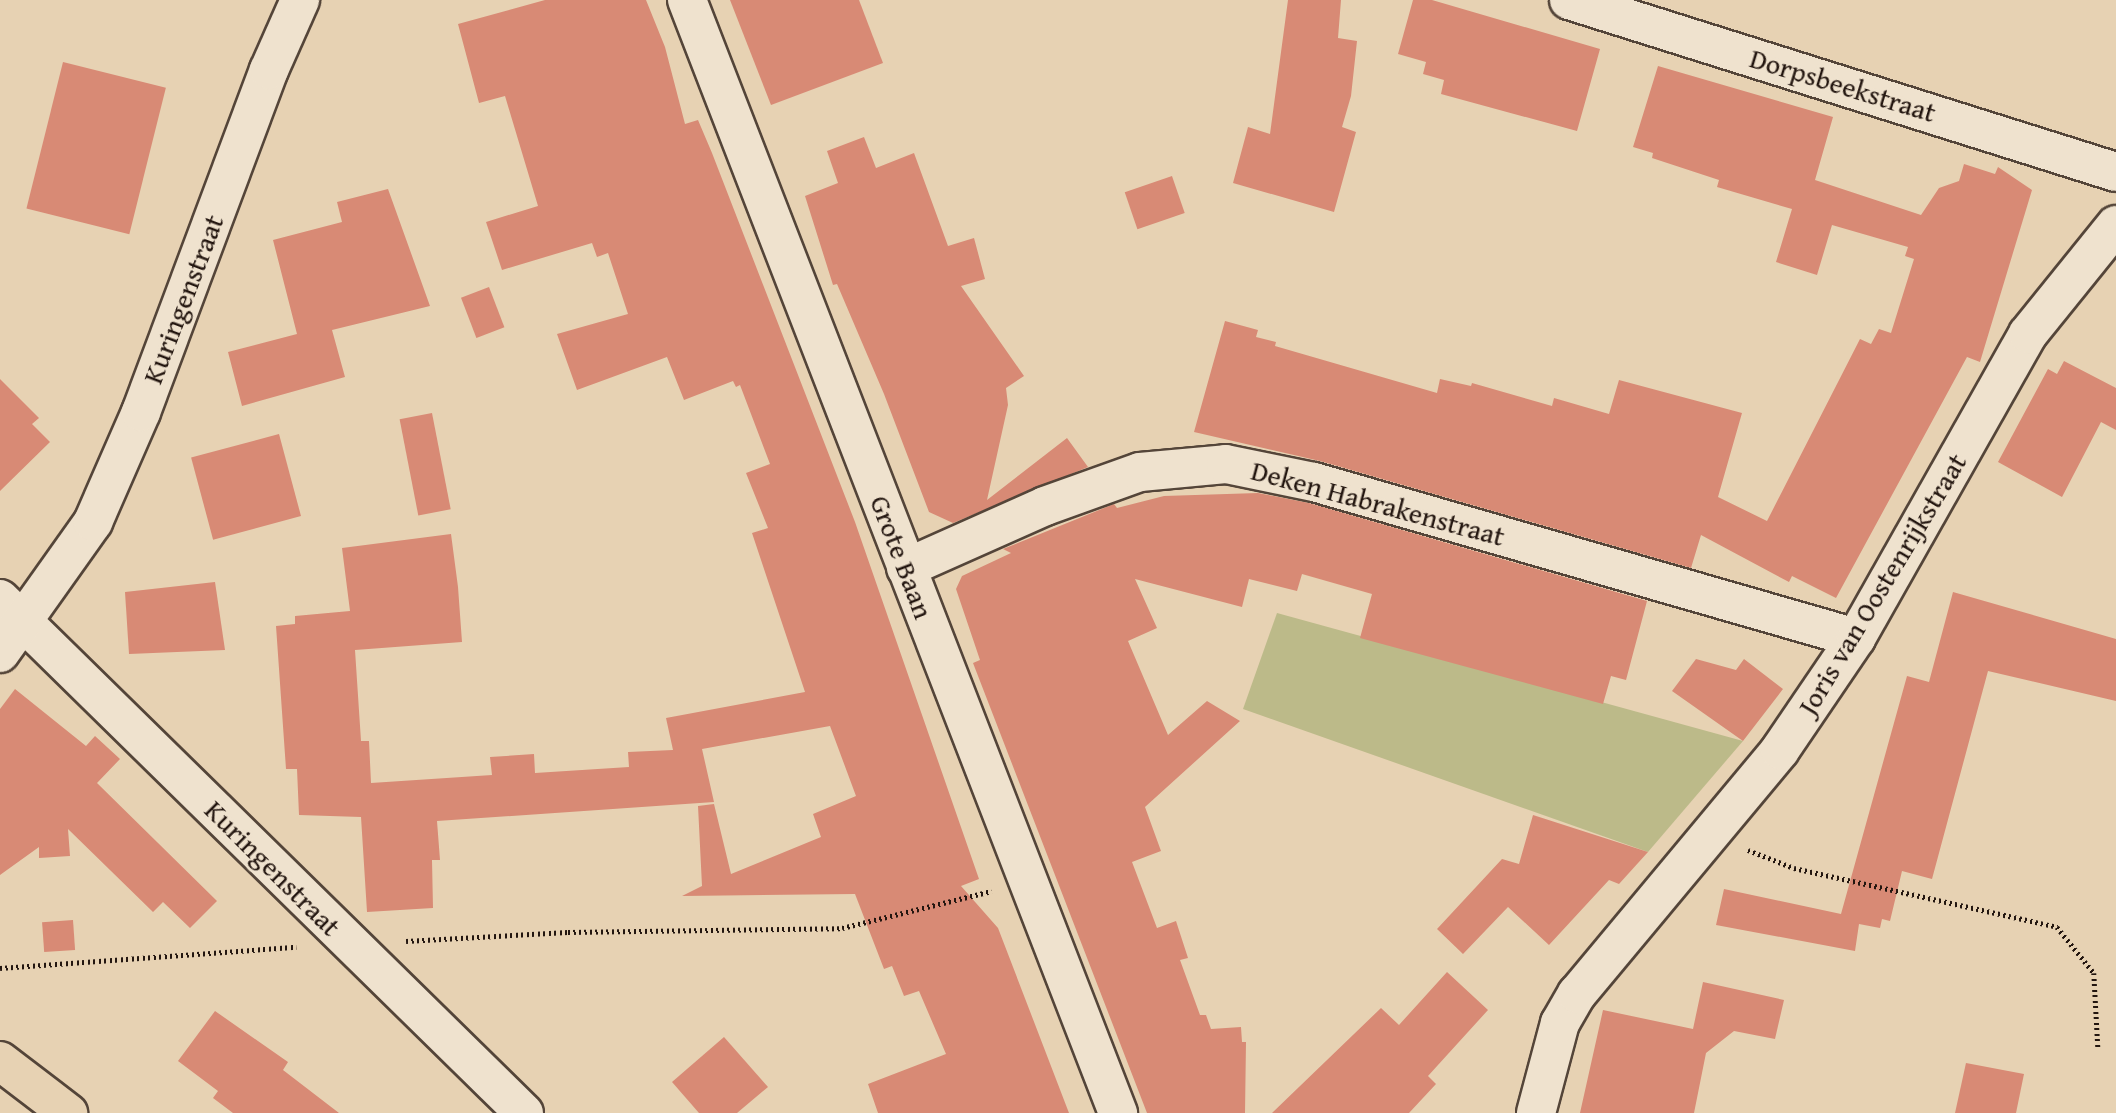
<!DOCTYPE html>
<html>
<head>
<meta charset="utf-8">
<style>
  body { margin:0 }
  #map { position:relative; width:2116px; height:1113px; overflow:hidden; background:#e7d2b3; font-family:"Gentium Book Plus",serif }
  div>[style] { position:absolute }
  [style*='--x'] { left:calc(var(--x)*1px); top:calc(var(--y)*1px); width:calc(var(--w)*1px); rotate:calc(var(--a)*1deg) }
  .green>* { inset:0; background:#bcba89 }
  .building>* { inset:0; background:#d88a75; transform-origin:0 0 }
  .path>* { height:4.5px; margin-top:-2.25px; transform-origin:0; background:repeating-linear-gradient(90deg,#231610 0 2px,transparent 0 5.5px) }
  .roads { filter:drop-shadow(2px 0 #544539) drop-shadow(-2px 0 #544539) drop-shadow(0 2px #544539) drop-shadow(0 -2px #544539) }
  .minor>* { height:38px; margin:-19px; padding:0 19px; transform-origin:19px; border-radius:19px; background:#efe2ce }
  .primary>* { height:38px; margin:-19px; padding:0 19px; transform-origin:19px; border-radius:19px; background:#e7d2b3 }
  span { translate:-50% -50%; white-space:nowrap; text-align:center; line-height:1.15; -webkit-text-stroke:5px #efe2ce; paint-order:stroke }
  .street-label { font-size:28px; color:#231610 }
</style>
</head>
<body>
<div id="map">
  <div class="green">
    <i style="clip-path:polygon(1277px 613px,1743px 741px,1648px 852px,1243px 709px)"></i>
  </div>
  <div class="building">
    <i style="clip-path:polygon(545px 0,646px 0,665px 47px,685px 124px,698px 120px,712px 153px,855px 522px,979px 879px,961px 886px,998px 928px,1069px 1113px,878px 1113px,868px 1084px,946px 1054px,919px 991px,904px 996px,892px 966px,884px 969px,855px 894px,682px 896px,702px 886px,698px 806px,714px 804px,731px 874px,821px 837px,813px 814px,856px 796px,830px 726px,702px 749px,714px 802px,437px 821px,440px 860px,432px 860px,433px 908px,367px 912px,361px 817px,299px 815px,297px 769px,286px 769px,276px 626px,295px 624px,295px 616px,350px 611px,342px 548px,451px 534px,458px 587px,462px 642px,355px 650px,361px 741px,369px 741px,371px 783px,492px 775px,490px 757px,534px 754px,535px 773px,629px 767px,628px 752px,673px 750px,666px 718px,805px 692px,752px 533px,768px 528px,746px 473px,770px 464px,740px 385px,736px 387px,733px 381px,684px 400px,667px 357px,577px 390px,557px 334px,628px 314px,608px 253px,597px 257px,592px 243px,502px 270px,486px 222px,538px 206px,505px 96px,479px 103px,458px 24px)"></i>
    <i style="clip-path:polygon(730px 0,859px 0,883px 63px,771px 105px)"></i>
    <i style="clip-path:polygon(1288px 0,1341px 0,1338px 38px,1357px 41px,1351px 96px,1342px 127px,1356px 132px,1334px 212px,1233px 183px,1248px 127px,1270px 134px)"></i>
    <i style="clip-path:polygon(1413px 0,1432px 0,1600px 49px,1577px 131px,1441px 94px,1444px 80px,1423px 74px,1426px 62px,1398px 54px)"></i>
    <i style="left:63px;top:62px;width:106px;height:151px;rotate:14deg"></i>
    <i style="clip-path:polygon(1658px 66px,1833px 117px,1815px 180px,1921px 215px,1939px 188px,1959px 181px,1964px 164px,1995px 174px,1998px 167px,2032px 190px,1980px 362px,1967px 357px,1836px 598px,1792px 576px,1789px 582px,1701px 535px,1691px 568px,1320px 461px,1194px 432px,1225px 321px,1258px 330px,1256px 337px,1276px 342px,1275px 346px,1437px 393px,1440px 379px,1471px 386px,1472px 383px,1552px 406px,1554px 398px,1609px 414px,1619px 380px,1742px 413px,1718px 497px,1767px 521px,1860px 339px,1871px 344px,1879px 329px,1891px 333px,1914px 259px,1905px 256px,1908px 247px,1832px 225px,1817px 275px,1776px 262px,1792px 209px,1717px 187px,1719px 180px,1652px 158px,1653px 153px,1633px 147px)"></i>
    <i style="clip-path:polygon(864px 137px,876px 168px,914px 153px,948px 246px,974px 238px,985px 279px,961px 286px,1024px 376px,1006px 388px,1008px 405px,987px 500px,1067px 438px,1088px 467px,953px 523px,929px 512px,884px 394px,837px 284px,833px 285px,805px 196px,838px 183px,827px 151px)"></i>
    <i style="left:1172px;top:176px;width:39px;height:50px;rotate:71deg"></i>
    <i style="clip-path:polygon(388px 189px,430px 306px,332px 330px,345px 377px,242px 406px,228px 352px,297px 334px,273px 240px,342px 222px,337px 202px)"></i>
    <i style="left:489px;top:287px;width:43px;height:30px;rotate:69deg"></i>
    <i style="clip-path:polygon(2064px 361px,2116px 388px,2116px 430px,2101px 422px,2062px 497px,1998px 462px,2048px 369px,2057px 374px)"></i>
    <i style="clip-path:polygon(0 379px,39px 418px,32px 424px,50px 442px,0 491px)"></i>
    <i style="left:432px;top:413px;width:98px;height:33px;rotate:79deg"></i>
    <i style="left:279px;top:434px;width:85px;height:91px;rotate:75deg"></i>
    <i style="clip-path:polygon(1258px 493px,1309px 503px,1647px 601px,1626px 680px,1611px 676px,1603px 704px,1360px 638px,1372px 594px,1302px 574px,1297px 591px,1249px 579px,1242px 607px,1135px 579px,1157px 628px,1128px 641px,1168px 735px,1207px 701px,1240px 721px,1145px 807px,1161px 851px,1132px 862px,1157px 928px,1176px 921px,1188px 958px,1180px 960px,1200px 1015px,1206px 1015px,1211px 1029px,1241px 1027px,1242px 1042px,1246px 1042px,1245px 1113px,1147px 1113px,973px 663px,980px 660px,956px 589px,962px 576px,1011px 553px,1003px 549px,1114px 504px,1117px 508px,1164px 496px)"></i>
    <i style="clip-path:polygon(215px 582px,225px 650px,129px 654px,125px 592px)"></i>
    <i style="clip-path:polygon(1953px 592px,2116px 639px,2116px 701px,1988px 671px,1932px 879px,1902px 871px,1890px 921px,1882px 919px,1880px 928px,1859px 924px,1855px 951px,1716px 925px,1724px 889px,1841px 914px,1907px 676px,1929px 682px)"></i>
    <i style="clip-path:polygon(1696px 659px,1736px 670px,1744px 659px,1783px 689px,1743px 741px,1672px 691px)"></i>
    <i style="clip-path:polygon(15px 689px,86px 746px,95px 736px,120px 759px,97px 783px,217px 901px,190px 928px,163px 902px,153px 912px,68px 829px,70px 856px,39px 858px,39px 847px,0 875px,0 709px)"></i>
    <i style="clip-path:polygon(1533px 815px,1648px 852px,1619px 884px,1609px 880px,1549px 945px,1508px 907px,1463px 954px,1437px 929px,1502px 859px,1519px 864px)"></i>
    <i style="left:73px;top:920px;width:30px;height:31px;rotate:86deg"></i>
    <i style="clip-path:polygon(1447px 972px,1488px 1010px,1428px 1076px,1436px 1084px,1409px 1113px,1272px 1113px,1381px 1008px,1399px 1025px)"></i>
    <i style="clip-path:polygon(1703px 982px,1784px 1000px,1775px 1039px,1734px 1031px,1706px 1053px,1694px 1113px,1580px 1113px,1603px 1010px,1693px 1029px)"></i>
    <i style="clip-path:polygon(215px 1011px,288px 1062px,283px 1070px,339px 1113px,233px 1113px,213px 1098px,218px 1091px,178px 1061px)"></i>
    <i style="clip-path:polygon(724px 1037px,768px 1087px,737px 1113px,699px 1113px,672px 1082px)"></i>
    <i style="clip-path:polygon(1966px 1063px,2024px 1074px,2016px 1113px,1955px 1113px)"></i>
  </div>
  <div class="path">
    <i style="--x:1748;--y:850;--w:49;--a:21.4"></i>
    <i style="--x:1794;--y:868;--w:270;--a:12.6"></i>
    <i style="--x:2057;--y:927;--w:59;--a:51.2"></i>
    <i style="--x:2094;--y:973;--w:74;--a:86.9"></i>
    <i style="--x:406;--y:941;--w:162;--a:-3.2"></i>
    <i style="--x:568;--y:932;--w:274;--a:-0.8"></i>
    <i style="--x:842;--y:928;--w:154;--a:-13.9"></i>
    <i style="--x:0;--y:968;--w:297;--a:-4.1"></i>
  </div>
  <div class="roads">
    <div class="minor">
      <i style="--x:687;--y:0;--w:1194;--a:68.83"></i>
      <i style="--x:1569;--y:0;--w:573;--a:17.46"></i>
      <i style="--x:906;--y:568;--w:152;--a:-24"></i>
      <i style="--x:1045;--y:506;--w:101;--a:-19.7"></i>
      <i style="--x:1140;--y:472;--w:86;--a:-5.3"></i>
      <i style="--x:1226;--y:464;--w:90;--a:11.6"></i>
      <i style="--x:1314;--y:482;--w:564;--a:16.06"></i>
      <i style="--x:0;--y:599;--w:734;--a:44.45"></i>
      <i style="--x:0;--y:653;--w:161;--a:-54.6"></i>
      <i style="--x:93;--y:522;--w:120;--a:-66.4"></i>
      <i style="--x:141;--y:412;--w:365;--a:-69.5"></i>
      <i style="--x:269;--y:70;--w:77;--a:-66.1"></i>
      <i style="--x:1536;--y:1113;--w:93;--a:-75.1"></i>
      <i style="--x:1560;--y:1023;--w:34;--a:-60"></i>
      <i style="--x:1577;--y:994;--w:317;--a:-50.2"></i>
      <i style="--x:1780;--y:750;--w:135;--a:-55.8"></i>
      <i style="--x:1856;--y:638;--w:349;--a:-60.5"></i>
      <i style="--x:2028;--y:334;--w:140;--a:-51.1"></i>
    </div>
    <div class="primary">
      <i style="--x:0;--y:1061;--w:86;--a:37.4"></i>
    </div>
  </div>
  <div class="street-label">
    <span style="left:1843px;top:85px;rotate:17deg">Dorpsbeekstraat</span>
    <span style="left:183px;top:299px;rotate:-69deg">Kuringenstraat</span>
    <span style="left:1378px;top:503px;rotate:15deg">Deken Habrakenstraat</span>
    <span style="left:902px;top:557px;rotate:69deg">Grote Baan</span>
    <span style="left:1882px;top:584px;rotate:-59deg">Joris van Oostenrijkstraat</span>
    <span style="left:273px;top:868px;rotate:45deg">Kuringenstraat</span>
  </div>
</div>
</body>
</html>
